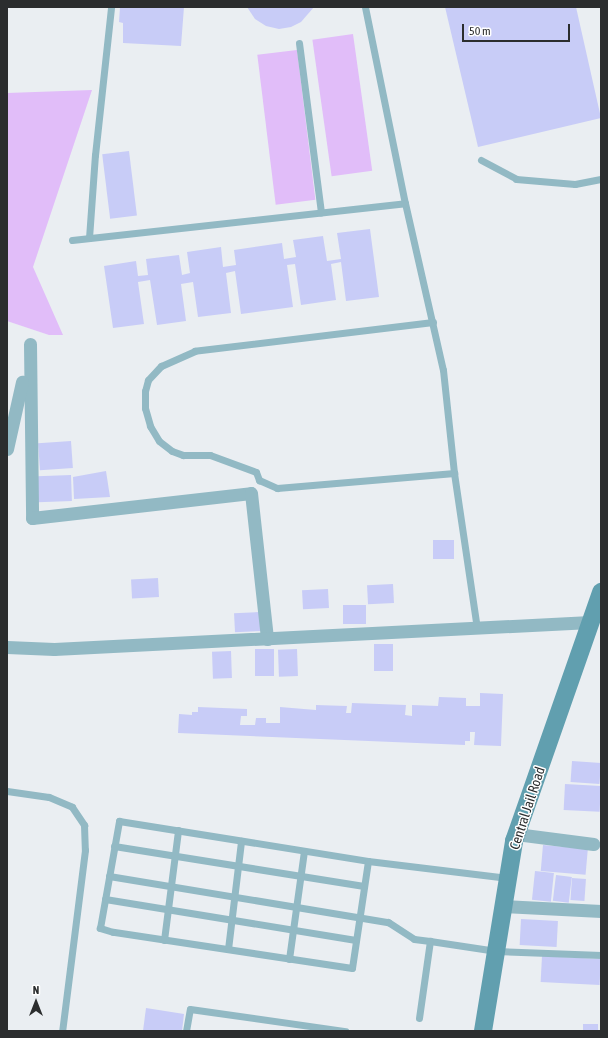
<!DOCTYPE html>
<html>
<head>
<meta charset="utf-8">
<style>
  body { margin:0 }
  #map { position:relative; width:608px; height:1038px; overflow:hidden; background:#eaeef2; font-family:"Asap Condensed",sans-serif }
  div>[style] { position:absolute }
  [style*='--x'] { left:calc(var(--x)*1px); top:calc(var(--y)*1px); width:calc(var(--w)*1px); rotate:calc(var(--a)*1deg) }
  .green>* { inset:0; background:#e1bdf9; transform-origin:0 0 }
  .building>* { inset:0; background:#c8ccf7; transform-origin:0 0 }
  .lane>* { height:7px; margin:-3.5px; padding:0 3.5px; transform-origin:3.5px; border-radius:3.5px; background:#92b9c4 }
  .street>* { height:13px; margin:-6.5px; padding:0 6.5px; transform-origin:6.5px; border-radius:6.5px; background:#92b9c4 }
  .secondary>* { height:18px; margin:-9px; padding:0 9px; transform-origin:9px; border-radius:9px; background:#619faf }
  span { translate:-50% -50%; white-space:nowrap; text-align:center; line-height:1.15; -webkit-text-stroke:3px #fff; paint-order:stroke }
  .street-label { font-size:14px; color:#2b2d2e }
  .frame { position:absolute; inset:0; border:8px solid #2b2d2e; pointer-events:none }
  .north { position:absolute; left:16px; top:982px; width:40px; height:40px; -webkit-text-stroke:3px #fff; paint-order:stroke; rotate:0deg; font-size:11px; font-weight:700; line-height:16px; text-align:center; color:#2b2d2e }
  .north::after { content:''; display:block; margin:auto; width:14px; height:18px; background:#2b2d2e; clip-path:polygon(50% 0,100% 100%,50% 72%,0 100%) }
  .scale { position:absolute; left:462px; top:24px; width:108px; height:18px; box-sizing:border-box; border:2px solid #2b2d2e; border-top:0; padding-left:5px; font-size:12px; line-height:14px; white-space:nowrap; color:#2b2d2e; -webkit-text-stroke:3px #fff; paint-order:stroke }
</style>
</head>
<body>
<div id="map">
  <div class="green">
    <i style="left:353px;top:34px;width:138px;height:41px;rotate:82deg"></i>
    <i style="left:297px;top:50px;width:151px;height:40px;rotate:83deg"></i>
    <i style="clip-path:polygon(92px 90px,33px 267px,63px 335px,49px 335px,7px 321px,7px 93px)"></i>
  </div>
  <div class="building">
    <i style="clip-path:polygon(120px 7px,184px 7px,181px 46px,123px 43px,123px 23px,119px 22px)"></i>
    <i style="clip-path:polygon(247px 7px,314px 7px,301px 22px,291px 27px,279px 29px,266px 26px,255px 19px)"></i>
    <i style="clip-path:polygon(445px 7px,576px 7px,601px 118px,478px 147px)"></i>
    <i style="left:129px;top:151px;width:65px;height:27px;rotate:83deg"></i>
    <i style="clip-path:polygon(370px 229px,379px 297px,346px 301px,341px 262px,331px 264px,336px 300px,301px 305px,295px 264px,287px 265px,293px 307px,241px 314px,235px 271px,226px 273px,231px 313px,198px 317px,193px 282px,181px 284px,186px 321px,157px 325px,150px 280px,138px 282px,144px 324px,113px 328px,104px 266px,136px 261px,138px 276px,148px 275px,146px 259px,179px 255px,182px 275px,190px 273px,187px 252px,221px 247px,223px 267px,236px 265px,234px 250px,282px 243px,284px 259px,296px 257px,293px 240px,323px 236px,327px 261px,341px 259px,337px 233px)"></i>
    <i style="left:71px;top:441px;width:27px;height:33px;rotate:86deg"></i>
    <i style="clip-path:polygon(106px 471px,110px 497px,74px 499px,73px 477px)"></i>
    <i style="left:71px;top:475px;width:26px;height:34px;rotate:88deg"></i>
    <i style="left:454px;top:540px;width:19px;height:21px;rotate:90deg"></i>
    <i style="left:158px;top:578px;width:19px;height:27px;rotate:87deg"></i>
    <i style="left:393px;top:584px;width:19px;height:26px;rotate:87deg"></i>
    <i style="left:328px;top:589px;width:19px;height:26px;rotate:87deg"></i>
    <i style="left:366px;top:605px;width:19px;height:23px;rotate:90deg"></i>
    <i style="left:260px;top:612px;width:19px;height:26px;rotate:87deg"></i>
    <i style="left:374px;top:644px;width:19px;height:27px"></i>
    <i style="left:255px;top:649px;width:19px;height:27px"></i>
    <i style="left:297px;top:649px;width:27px;height:19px;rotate:88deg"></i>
    <i style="left:231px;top:651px;width:27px;height:19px;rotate:88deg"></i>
    <i style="clip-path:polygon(480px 693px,503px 694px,501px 746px,474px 745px,475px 732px,470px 732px,470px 741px,465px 741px,465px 745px,178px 733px,179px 714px,192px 715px,192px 712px,198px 712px,198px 707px,247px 709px,247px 716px,241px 716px,240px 725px,255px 725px,256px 718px,266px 718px,266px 723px,280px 723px,280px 707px,316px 710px,316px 705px,347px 706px,346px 713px,351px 713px,352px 703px,406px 705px,405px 715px,412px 716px,412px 705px,438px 706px,439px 697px,466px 698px,466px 706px,480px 706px)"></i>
    <i style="left:572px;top:761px;width:29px;height:21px;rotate:4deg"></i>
    <i style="left:565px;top:784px;width:36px;height:26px;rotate:3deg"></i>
    <i style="left:543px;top:845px;width:45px;height:26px;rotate:5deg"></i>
    <i style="left:535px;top:871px;width:19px;height:29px;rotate:6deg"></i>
    <i style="left:556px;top:875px;width:16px;height:26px;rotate:7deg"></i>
    <i style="left:572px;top:878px;width:14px;height:22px;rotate:4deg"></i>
    <i style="left:521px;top:919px;width:37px;height:26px;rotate:3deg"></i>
    <i style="left:542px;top:956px;width:59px;height:26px;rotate:3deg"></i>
    <i style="clip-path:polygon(146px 1008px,184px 1014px,182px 1031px,143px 1031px)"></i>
    <i style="left:583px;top:1024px;width:15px;height:7px"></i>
  </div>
  <div class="lane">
    <i style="--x:365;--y:7;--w:200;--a:78.5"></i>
    <i style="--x:405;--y:203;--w:171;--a:77.2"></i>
    <i style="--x:443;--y:370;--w:104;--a:83.9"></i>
    <i style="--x:454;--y:473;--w:158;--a:81.6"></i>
    <i style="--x:299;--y:43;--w:171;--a:82.6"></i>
    <i style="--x:481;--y:160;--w:40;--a:28"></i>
    <i style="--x:516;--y:179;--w:59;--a:4.8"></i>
    <i style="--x:575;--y:184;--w:26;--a:-11"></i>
    <i style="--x:89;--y:238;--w:83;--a:-85.9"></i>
    <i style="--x:95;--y:155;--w:149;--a:-83.8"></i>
    <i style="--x:72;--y:240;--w:335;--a:-6.3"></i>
    <i style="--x:433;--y:322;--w:240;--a:173.1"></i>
    <i style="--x:195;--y:351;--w:37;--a:156"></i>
    <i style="--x:161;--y:366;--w:19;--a:133"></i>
    <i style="--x:148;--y:380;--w:11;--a:105"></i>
    <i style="--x:145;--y:391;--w:17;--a:90"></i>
    <i style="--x:145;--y:408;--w:19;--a:74"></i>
    <i style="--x:150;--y:426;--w:17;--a:59"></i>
    <i style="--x:159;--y:441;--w:16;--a:38"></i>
    <i style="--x:172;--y:451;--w:12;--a:20"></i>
    <i style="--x:183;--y:455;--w:27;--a:0"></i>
    <i style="--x:210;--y:455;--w:49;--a:20.3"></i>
    <i style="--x:256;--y:472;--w:9;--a:69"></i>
    <i style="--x:259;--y:480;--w:20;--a:24"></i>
    <i style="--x:277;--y:488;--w:178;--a:-4.8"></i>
    <i style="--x:7;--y:791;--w:42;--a:8.1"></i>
    <i style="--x:49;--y:797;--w:25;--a:23"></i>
    <i style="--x:72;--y:807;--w:22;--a:56"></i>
    <i style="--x:84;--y:825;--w:25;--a:88"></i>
    <i style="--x:85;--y:850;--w:182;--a:97.2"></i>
    <i style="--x:114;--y:846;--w:253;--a:9.1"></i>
    <i style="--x:368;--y:861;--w:108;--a:98.5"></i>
    <i style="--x:352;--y:968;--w:242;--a:-171.4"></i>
    <i style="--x:113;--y:932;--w:14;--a:-163"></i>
    <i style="--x:100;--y:928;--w:109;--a:-79.9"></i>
    <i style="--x:119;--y:821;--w:252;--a:9.1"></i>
    <i style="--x:368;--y:861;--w:141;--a:6.9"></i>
    <i style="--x:109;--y:876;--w:283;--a:9.4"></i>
    <i style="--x:388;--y:922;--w:31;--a:33"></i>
    <i style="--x:414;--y:939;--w:16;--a:7"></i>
    <i style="--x:430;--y:941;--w:67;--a:8.6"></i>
    <i style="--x:496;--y:951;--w:105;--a:2.2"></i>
    <i style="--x:105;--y:899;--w:254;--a:9.3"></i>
    <i style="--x:164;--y:940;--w:111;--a:-82.7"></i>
    <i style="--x:228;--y:949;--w:109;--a:-83.1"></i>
    <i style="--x:289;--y:959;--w:109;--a:-82.1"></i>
    <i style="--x:419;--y:1018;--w:78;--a:-81.9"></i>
    <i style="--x:186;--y:1031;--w:22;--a:-80"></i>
    <i style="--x:190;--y:1009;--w:157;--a:8.1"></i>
  </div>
  <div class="street">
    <i style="--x:30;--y:344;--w:174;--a:89.3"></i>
    <i style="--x:32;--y:518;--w:220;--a:-6.5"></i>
    <i style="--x:251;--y:493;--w:147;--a:83.7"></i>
    <i style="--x:7;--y:449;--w:69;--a:-77.4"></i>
    <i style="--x:7;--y:647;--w:47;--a:2.4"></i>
    <i style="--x:54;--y:649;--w:537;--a:-2.88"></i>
    <i style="--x:516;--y:834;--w:78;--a:7.4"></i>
    <i style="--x:503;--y:906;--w:98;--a:2.9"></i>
  </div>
  <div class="secondary">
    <i style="--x:483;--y:1031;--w:193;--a:-80.7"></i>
    <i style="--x:514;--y:841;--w:264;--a:-70.7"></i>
  </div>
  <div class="street-label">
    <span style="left:527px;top:808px;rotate:-72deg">Central Jail Road</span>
  </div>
  <div class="frame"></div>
  <div class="north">N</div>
  <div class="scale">50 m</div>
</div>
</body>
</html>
